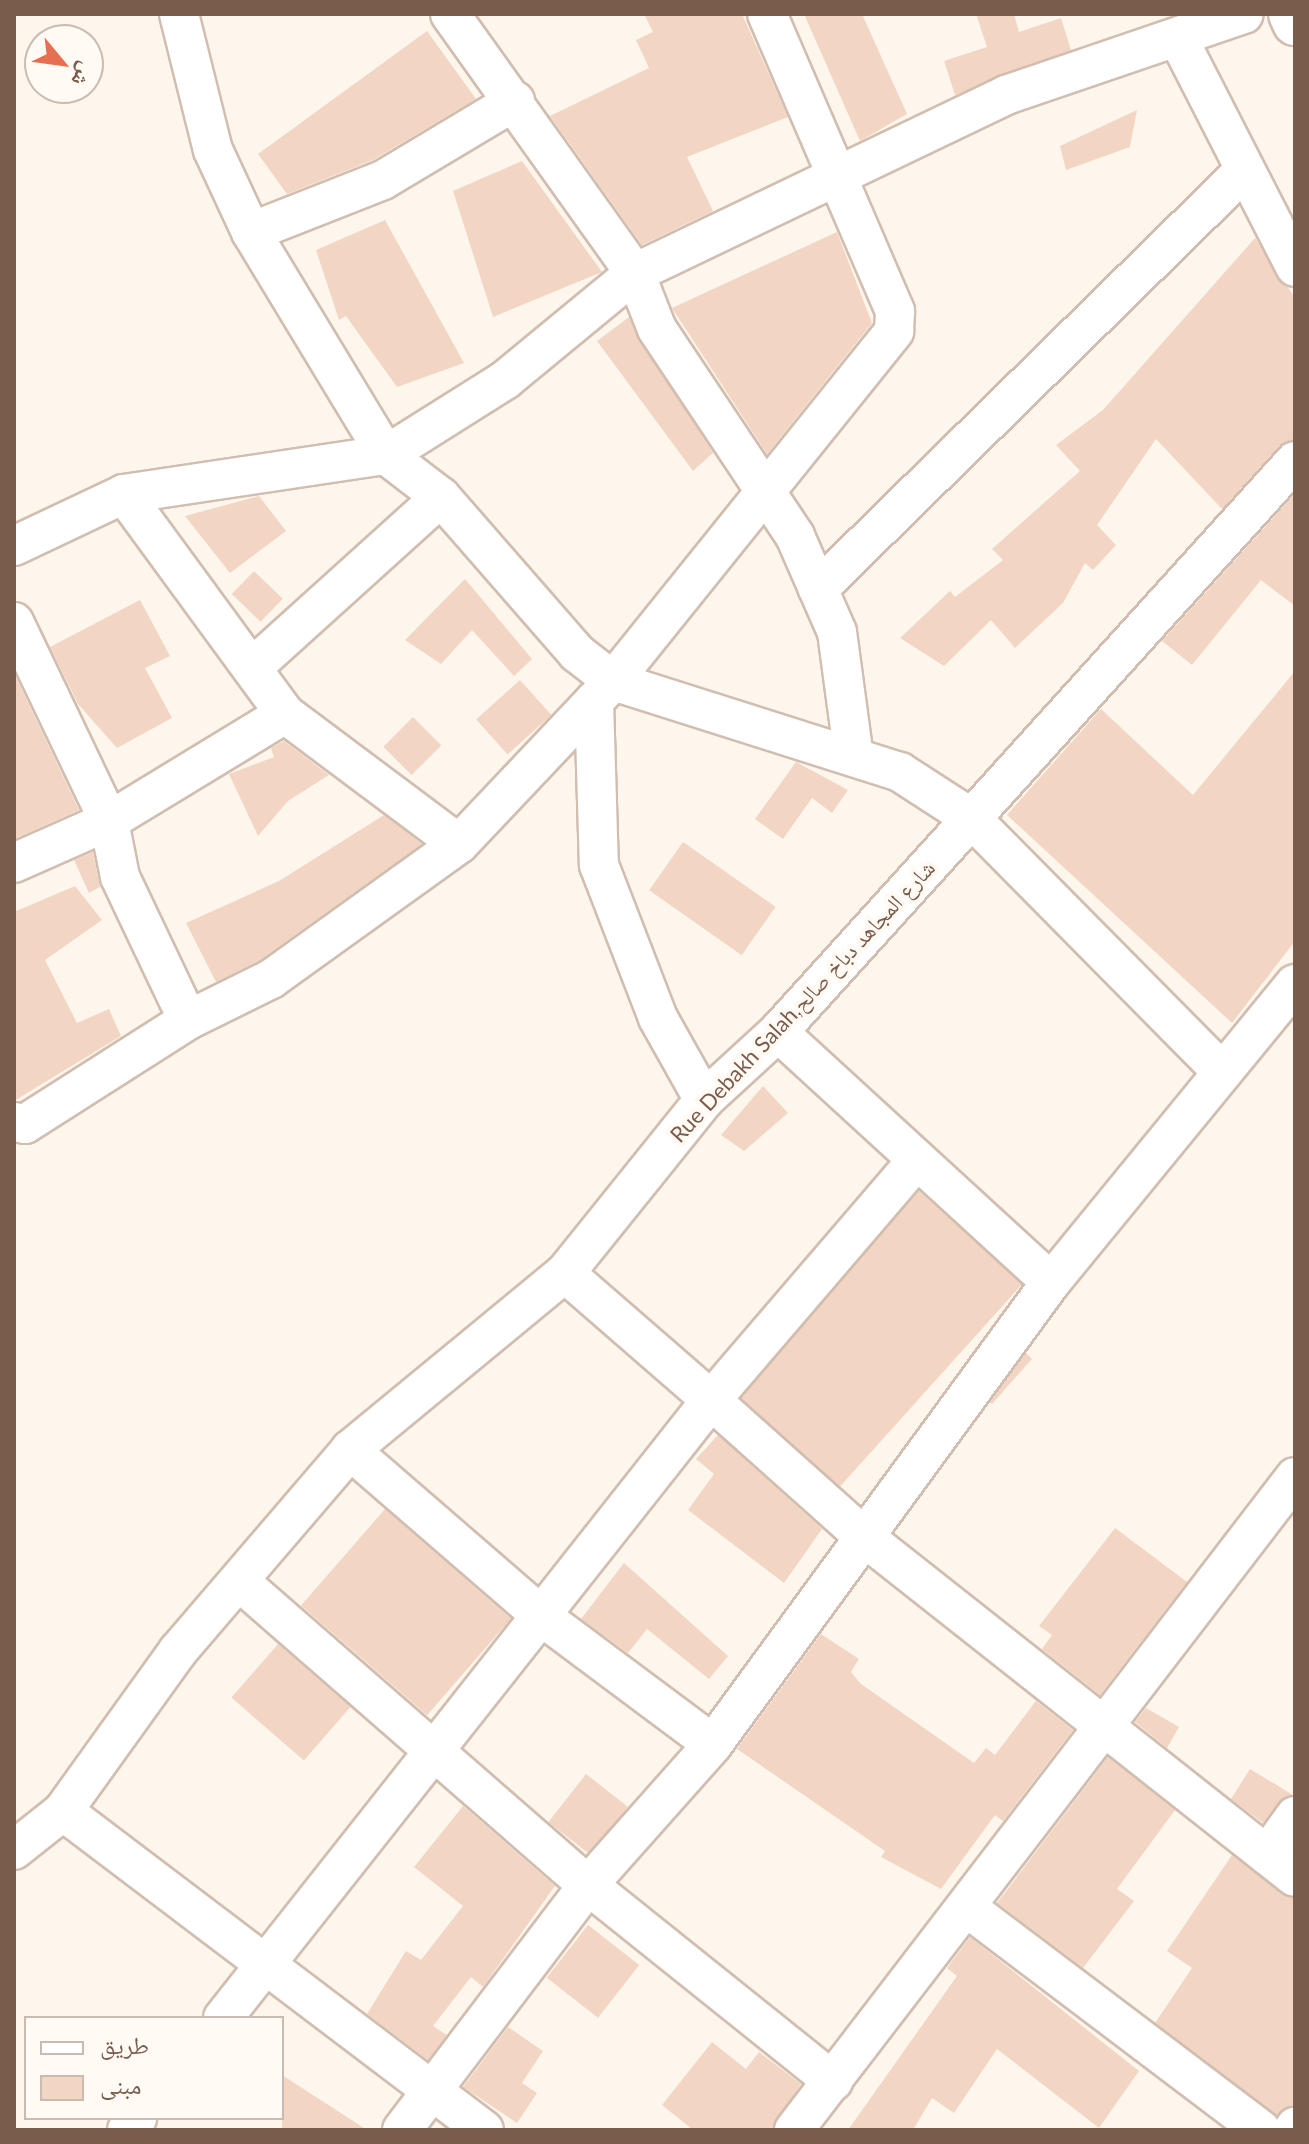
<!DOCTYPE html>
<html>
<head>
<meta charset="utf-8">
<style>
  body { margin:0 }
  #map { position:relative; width:1309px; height:2144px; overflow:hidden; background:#fdf6ec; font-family:Lato,"Noto Naskh Arabic",sans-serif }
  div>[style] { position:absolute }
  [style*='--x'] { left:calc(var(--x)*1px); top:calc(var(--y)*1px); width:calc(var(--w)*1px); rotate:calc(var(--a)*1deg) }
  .building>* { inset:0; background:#f3d5c3; transform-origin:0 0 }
  .roads { filter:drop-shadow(2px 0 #d1beb0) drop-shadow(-2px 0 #d1beb0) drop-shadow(0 2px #d1beb0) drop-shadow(0 -2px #d1beb0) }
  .minor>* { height:38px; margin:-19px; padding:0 19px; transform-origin:19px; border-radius:19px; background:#fff }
  .secondary>* { height:44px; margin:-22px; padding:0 22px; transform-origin:22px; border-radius:22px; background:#fff }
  span { translate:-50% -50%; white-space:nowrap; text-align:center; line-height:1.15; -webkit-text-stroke:8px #fffaf3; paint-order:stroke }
  .street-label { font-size:22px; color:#7a5c4d }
  .frame { position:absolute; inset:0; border:16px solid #7a5c4d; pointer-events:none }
  .legend { position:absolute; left:24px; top:2016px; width:260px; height:104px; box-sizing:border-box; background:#fffaf3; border:2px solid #cabbb1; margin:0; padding:10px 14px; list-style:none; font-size:24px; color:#7a5c4d }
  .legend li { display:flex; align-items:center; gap:16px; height:40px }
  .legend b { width:40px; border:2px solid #cabbb1 }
  .north { position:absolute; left:24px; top:24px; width:80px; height:80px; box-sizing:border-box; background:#fffaf3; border:2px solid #cabbb1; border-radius:50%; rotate:119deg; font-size:22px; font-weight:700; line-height:32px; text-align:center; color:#7a5c4d }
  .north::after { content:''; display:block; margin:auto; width:28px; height:36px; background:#e76f51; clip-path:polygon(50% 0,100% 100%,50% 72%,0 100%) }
</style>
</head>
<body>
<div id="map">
  <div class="building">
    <i style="clip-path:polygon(644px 14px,742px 14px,788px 117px,687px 157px,713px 211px,642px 245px,550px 116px,649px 68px,636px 40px,653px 32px)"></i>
    <i style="clip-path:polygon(804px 14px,862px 14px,907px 114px,860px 141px)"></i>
    <i style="clip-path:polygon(976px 14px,1014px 14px,1019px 32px,1061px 18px,1071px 50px,955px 95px,944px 61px,987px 47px)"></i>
    <i style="clip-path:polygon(427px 31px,476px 99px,373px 160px,287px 194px,258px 154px)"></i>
    <i style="clip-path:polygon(1137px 110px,1130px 147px,1066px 170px,1060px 146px)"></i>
    <i style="clip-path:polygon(522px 161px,602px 272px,493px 317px,453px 191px)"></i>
    <i style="clip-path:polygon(385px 220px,464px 363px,397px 387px,346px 316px,339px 320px,316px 250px)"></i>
    <i style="clip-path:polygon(837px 232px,872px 323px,767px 454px,672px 308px)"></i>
    <i style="clip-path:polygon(1255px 238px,1295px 298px,1295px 440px,1279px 446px,1222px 509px,1156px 439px,1097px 525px,1116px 545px,1093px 570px,1085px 563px,1063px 603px,1015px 648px,991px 620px,944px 666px,900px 638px,950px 591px,955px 597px,1003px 560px,992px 549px,1080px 471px,1056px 445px,1103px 410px)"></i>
    <i style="clip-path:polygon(629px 317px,713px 453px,693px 471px,597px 341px)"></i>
    <i style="clip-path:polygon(1295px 494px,1295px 606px,1261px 580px,1192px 665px,1162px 641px)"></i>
    <i style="clip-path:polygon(259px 496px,286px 531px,230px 573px,185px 516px)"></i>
    <i style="left:254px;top:571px;width:40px;height:32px;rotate:44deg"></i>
    <i style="clip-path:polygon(465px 579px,532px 659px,514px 676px,472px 630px,441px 664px,405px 640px)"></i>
    <i style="clip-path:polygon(140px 600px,170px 656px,145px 668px,172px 718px,117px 748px,78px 704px,50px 647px)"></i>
    <i style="clip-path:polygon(1295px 671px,1295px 941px,1232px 1023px,1007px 815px,1101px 709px,1193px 795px)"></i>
    <i style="clip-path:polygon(14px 673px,79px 810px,14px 839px)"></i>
    <i style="left:520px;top:680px;width:47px;height:59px;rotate:48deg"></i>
    <i style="left:413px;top:717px;width:40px;height:42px;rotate:45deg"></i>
    <i style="clip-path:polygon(284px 741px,329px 775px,288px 801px,258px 836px,229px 774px,274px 757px,271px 748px)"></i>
    <i style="clip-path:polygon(796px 762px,848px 790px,832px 813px,812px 798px,783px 839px,755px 819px)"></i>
    <i style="clip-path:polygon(384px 815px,422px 844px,260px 960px,216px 982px,186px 923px,279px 881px)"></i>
    <i style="left:683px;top:842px;width:113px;height:59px;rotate:35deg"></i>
    <i style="clip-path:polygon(93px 852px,100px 887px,89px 893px,74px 860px)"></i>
    <i style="clip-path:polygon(75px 886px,102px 920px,45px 960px,77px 1023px,109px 1009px,121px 1036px,14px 1101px,14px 912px)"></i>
    <i style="clip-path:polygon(763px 1086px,788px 1113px,744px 1151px,721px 1135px)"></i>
    <i style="left:919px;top:1191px;width:139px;height:273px;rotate:42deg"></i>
    <i style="clip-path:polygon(1026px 1353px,1032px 1359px,992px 1404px,990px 1402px)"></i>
    <i style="clip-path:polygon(718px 1435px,822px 1529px,784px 1583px,688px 1510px,714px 1474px,696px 1459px)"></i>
    <i style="left:385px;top:1509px;width:167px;height:128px;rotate:41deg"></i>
    <i style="clip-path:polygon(1115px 1528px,1187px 1582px,1100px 1695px,1042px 1649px,1052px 1635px,1039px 1626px)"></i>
    <i style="clip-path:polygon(624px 1563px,728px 1656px,709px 1679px,647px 1629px,628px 1653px,581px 1619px)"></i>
    <i style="clip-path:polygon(821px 1634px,859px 1659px,851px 1672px,861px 1684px,974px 1763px,986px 1748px,995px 1755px,1036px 1701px,1073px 1730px,1003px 1821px,995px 1815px,941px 1889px,881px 1857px,885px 1851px,737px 1749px)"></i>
    <i style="left:278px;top:1644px;width:96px;height:71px;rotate:41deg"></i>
    <i style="clip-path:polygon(1146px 1708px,1179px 1727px,1167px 1748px,1135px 1722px)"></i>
    <i style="clip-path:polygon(1108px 1757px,1175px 1810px,1117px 1889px,1134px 1901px,1083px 1968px,997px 1903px)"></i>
    <i style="clip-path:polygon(1250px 1769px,1293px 1795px,1263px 1823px,1231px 1799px)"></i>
    <i style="left:586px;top:1774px;width:53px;height:61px;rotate:38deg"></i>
    <i style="clip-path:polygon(463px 1806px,555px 1886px,483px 1987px,471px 1977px,433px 2026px,447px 2035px,428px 2060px,367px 2014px,406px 1951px,421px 1960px,463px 1906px,414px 1867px)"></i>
    <i style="clip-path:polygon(1232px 1855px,1295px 1898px,1295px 2105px,1276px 2115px,1155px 2023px,1192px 1968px,1167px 1951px)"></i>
    <i style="left:588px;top:1925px;width:65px;height:67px;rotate:38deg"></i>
    <i style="clip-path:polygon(970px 1937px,1139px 2071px,1099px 2128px,997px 2049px,954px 2113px,932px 2098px,913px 2130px,848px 2130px,957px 1976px,947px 1968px)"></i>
    <i style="clip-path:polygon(508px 2027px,543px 2051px,522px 2083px,537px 2093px,517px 2123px,463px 2087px)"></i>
    <i style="clip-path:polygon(712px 2042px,746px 2069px,759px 2052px,801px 2084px,772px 2130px,693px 2130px,662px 2105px)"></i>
    <i style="clip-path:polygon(282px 2075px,367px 2130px,282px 2130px)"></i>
  </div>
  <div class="roads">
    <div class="minor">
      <i style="--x:179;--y:14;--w:140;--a:76"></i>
      <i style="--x:213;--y:150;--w:90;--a:65.1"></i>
      <i style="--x:251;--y:232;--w:261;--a:58.8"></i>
      <i style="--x:386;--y:455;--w:69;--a:37.4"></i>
      <i style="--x:441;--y:497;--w:253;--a:137.9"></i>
      <i style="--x:450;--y:14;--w:318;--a:54.5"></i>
      <i style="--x:635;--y:273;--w:60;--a:68.6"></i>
      <i style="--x:657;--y:329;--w:249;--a:56.3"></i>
      <i style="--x:795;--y:536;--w:105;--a:66.4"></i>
      <i style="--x:837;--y:632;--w:126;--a:82.3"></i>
      <i style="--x:1178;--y:38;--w:257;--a:62.9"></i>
      <i style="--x:251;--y:232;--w:142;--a:-21.5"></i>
      <i style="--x:383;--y:180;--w:154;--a:-30.9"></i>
      <i style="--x:124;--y:494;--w:273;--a:53.8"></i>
      <i style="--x:285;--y:714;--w:217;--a:36.8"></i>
      <i style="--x:459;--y:844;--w:224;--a:-46.6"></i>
      <i style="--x:613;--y:681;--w:449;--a:-51.2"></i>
      <i style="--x:894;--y:331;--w:20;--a:-87"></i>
      <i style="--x:895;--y:311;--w:323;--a:-113.3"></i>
      <i style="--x:441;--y:497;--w:207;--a:48.9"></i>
      <i style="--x:577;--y:653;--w:46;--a:37.9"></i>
      <i style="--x:613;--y:681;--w:301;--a:17.6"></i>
      <i style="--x:900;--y:772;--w:85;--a:32.9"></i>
      <i style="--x:971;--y:818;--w:357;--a:45.3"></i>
      <i style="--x:14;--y:546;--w:122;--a:-25.3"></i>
      <i style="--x:124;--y:494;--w:265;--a:-8.5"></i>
      <i style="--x:386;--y:455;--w:141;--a:-32.2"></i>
      <i style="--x:505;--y:380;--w:168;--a:-39.5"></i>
      <i style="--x:635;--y:273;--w:411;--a:-25.6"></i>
      <i style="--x:1006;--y:95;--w:251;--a:-18.8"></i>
      <i style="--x:818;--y:589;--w:598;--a:-44.46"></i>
      <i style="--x:14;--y:622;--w:221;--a:64.5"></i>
      <i style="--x:109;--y:821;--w:57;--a:78.9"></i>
      <i style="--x:120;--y:877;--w:158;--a:64.6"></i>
      <i style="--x:594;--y:701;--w:164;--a:88.3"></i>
      <i style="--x:599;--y:865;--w:164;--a:68.9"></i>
      <i style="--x:658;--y:1018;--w:94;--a:60.7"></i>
      <i style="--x:14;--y:863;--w:104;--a:-23.9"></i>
      <i style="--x:109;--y:821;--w:206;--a:-31.3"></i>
      <i style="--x:778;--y:1032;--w:370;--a:42.5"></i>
      <i style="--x:14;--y:1122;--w:11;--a:10"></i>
      <i style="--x:25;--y:1124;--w:193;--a:-32.5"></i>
      <i style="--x:188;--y:1020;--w:93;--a:-26.3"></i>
      <i style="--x:271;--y:979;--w:231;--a:-35.7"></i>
      <i style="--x:917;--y:1160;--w:316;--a:130.6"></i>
      <i style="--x:711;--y:1400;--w:204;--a:41.8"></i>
      <i style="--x:863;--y:1536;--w:550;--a:38.29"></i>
      <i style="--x:350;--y:1450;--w:258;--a:40.9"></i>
      <i style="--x:545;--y:1619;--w:209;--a:36.7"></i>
      <i style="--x:239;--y:1581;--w:463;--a:41.1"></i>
      <i style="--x:588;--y:1885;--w:188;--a:-48.4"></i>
      <i style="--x:713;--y:1744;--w:572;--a:-53.81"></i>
      <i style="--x:1051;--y:1282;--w:385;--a:-50.7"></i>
      <i style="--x:63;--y:1811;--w:528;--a:37.15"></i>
      <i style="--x:14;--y:1850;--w:63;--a:-38.5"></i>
      <i style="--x:63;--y:1811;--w:197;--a:-54.3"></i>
      <i style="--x:178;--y:1651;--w:265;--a:-49.4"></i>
      <i style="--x:350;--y:1450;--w:278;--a:-39.5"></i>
      <i style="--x:565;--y:1273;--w:222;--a:-51.2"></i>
      <i style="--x:704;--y:1100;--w:100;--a:-42.6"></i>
      <i style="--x:778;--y:1032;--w:770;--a:-47.84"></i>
      <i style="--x:1267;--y:1855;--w:48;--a:-54.3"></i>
      <i style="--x:969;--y:1909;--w:366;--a:37.1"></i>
      <i style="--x:223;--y:2018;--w:787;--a:-51.7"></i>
      <i style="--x:711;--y:1400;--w:194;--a:-139"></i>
      <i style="--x:127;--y:2130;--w:16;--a:-50"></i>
      <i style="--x:402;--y:2130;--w:308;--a:-52.8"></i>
      <i style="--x:588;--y:1885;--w:314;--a:38.7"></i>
      <i style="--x:794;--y:2130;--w:823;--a:-52.5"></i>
      <i style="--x:1293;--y:2130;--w:4;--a:-56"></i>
    </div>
    <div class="secondary">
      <i style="--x:1291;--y:14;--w:10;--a:66"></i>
    </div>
  </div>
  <div class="street-label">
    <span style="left:802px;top:1001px;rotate:-47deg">Rue Debakh Salah,شارع المجاهد دباخ صالح</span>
  </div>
  <div class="frame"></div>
  <ul class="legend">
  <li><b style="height:10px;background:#fff"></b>طريق</li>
  <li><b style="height:22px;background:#f3d5c3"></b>مبنى</li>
  </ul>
  <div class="north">ش</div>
</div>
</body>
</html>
